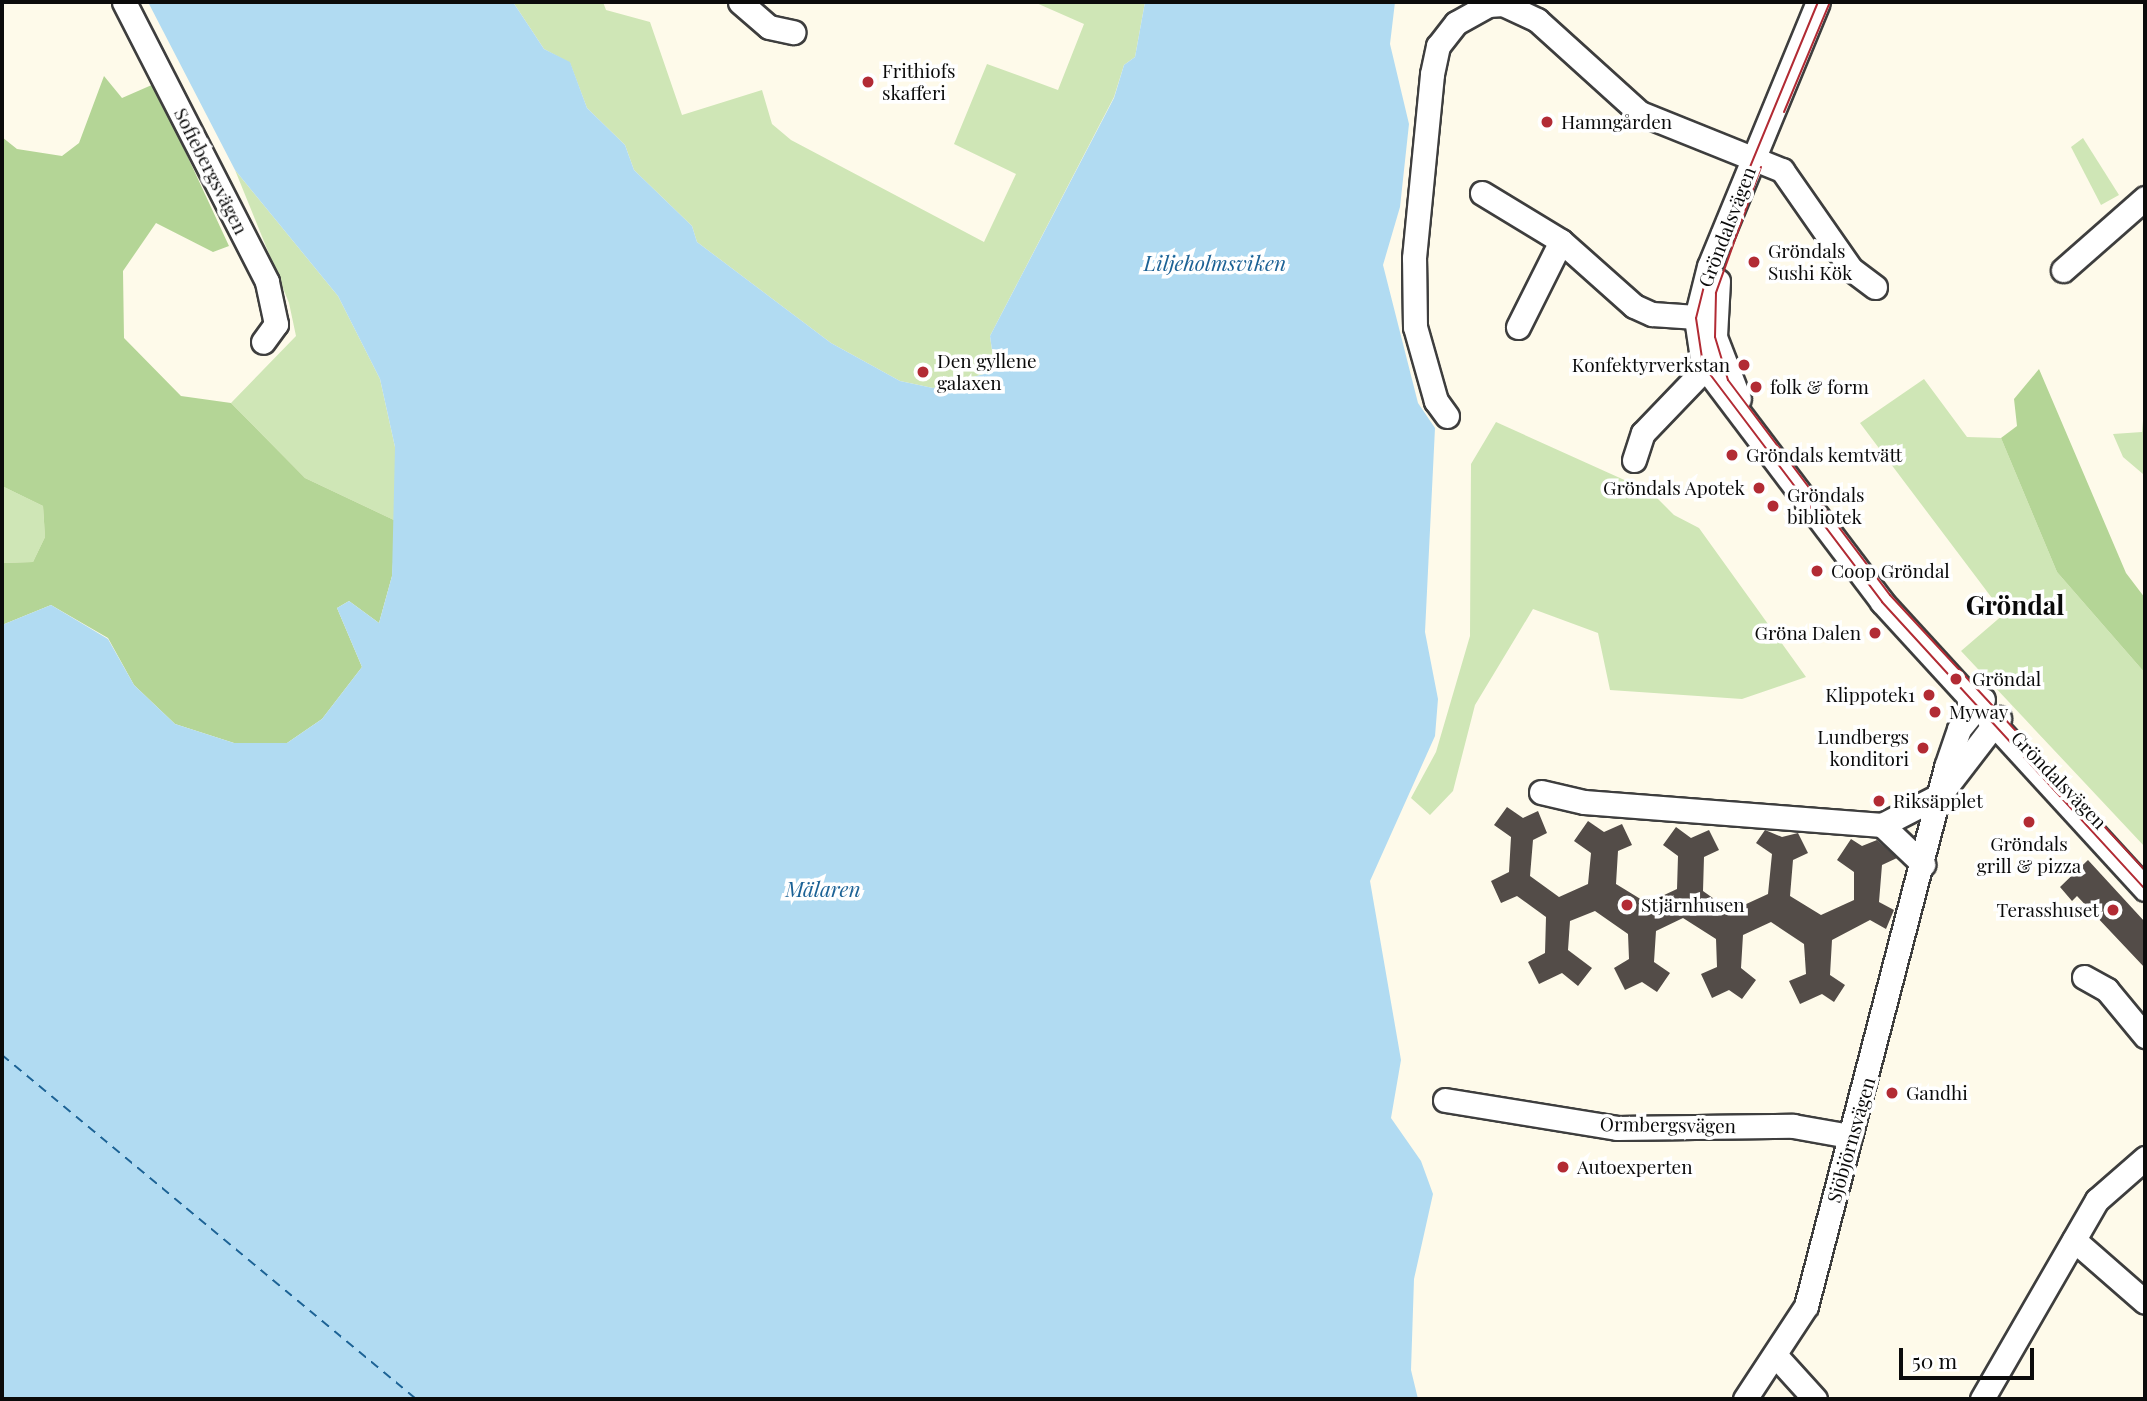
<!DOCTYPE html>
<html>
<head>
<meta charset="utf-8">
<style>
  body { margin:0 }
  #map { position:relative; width:2147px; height:1401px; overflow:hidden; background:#fefaea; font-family:"Playfair Display",serif }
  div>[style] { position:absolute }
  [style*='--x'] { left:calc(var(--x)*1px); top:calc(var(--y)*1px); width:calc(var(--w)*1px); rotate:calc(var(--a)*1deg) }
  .green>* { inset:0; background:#cfe6b6 }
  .forest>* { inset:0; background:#b4d596 }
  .water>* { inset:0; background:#b1dbf2 }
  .ferry>* { height:2px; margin-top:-1px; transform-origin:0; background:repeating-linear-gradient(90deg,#1c6295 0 9px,transparent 0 16px) }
  .building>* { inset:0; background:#534c48 }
  .roads { filter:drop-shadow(2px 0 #3e3e3e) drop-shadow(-2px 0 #3e3e3e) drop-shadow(0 2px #3e3e3e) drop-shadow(0 -2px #3e3e3e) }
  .minor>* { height:23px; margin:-11.5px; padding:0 11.5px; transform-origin:11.5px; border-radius:11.5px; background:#fff }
  .tram>* { height:2px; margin:-1px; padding:0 1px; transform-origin:1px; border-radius:1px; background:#b22b34 }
  .dots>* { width:19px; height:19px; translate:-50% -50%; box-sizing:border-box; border:4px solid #fff; border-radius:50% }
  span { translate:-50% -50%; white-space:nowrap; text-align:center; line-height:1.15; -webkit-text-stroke:7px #fff; paint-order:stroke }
  .poi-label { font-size:19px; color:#0b0b0b }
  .left { translate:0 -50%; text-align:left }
  .right { translate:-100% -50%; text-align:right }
  .street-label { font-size:19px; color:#0b0b0b }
  .water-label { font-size:21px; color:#1c6295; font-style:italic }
  .district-label { font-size:26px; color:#0b0b0b; font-weight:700 }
  .frame { position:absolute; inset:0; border:4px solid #0b0b0b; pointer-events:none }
  .scale { position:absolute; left:1899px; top:1348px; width:135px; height:32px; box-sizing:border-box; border:4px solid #0b0b0b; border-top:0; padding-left:9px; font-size:21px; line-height:24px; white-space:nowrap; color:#0b0b0b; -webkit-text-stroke:5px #fff; paint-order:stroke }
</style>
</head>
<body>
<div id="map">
  <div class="green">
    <i style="clip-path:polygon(513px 2px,603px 2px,606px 10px,650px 22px,682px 115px,762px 90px,772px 124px,791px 140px,984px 242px,1016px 174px,954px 144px,987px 64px,1058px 90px,1084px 24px,1034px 2px,1145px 2px,1135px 57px,1124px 65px,1114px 97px,990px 336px,995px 371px,933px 388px,900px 381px,831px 343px,697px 242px,692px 226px,634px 170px,625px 145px,587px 108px,570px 63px,544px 49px)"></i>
    <i style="clip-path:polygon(2083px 138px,2119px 195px,2101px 205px,2071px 147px)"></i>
    <i style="clip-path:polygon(235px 170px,338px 296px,380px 379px,395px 447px,396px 521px,305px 478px,231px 403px,296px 336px,289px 303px)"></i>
    <i style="clip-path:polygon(1924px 379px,1967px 437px,2001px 438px,2057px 572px,2145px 673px,2145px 847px,1961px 651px,2004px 614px,1860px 423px)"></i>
    <i style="clip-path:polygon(2145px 398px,2145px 502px,2143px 474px,2123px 457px,2113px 434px,2142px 432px)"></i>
    <i style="clip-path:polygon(1496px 422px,1651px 492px,1674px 515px,1699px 528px,1806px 677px,1742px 699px,1610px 690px,1598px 633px,1533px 609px,1475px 705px,1453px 791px,1430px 815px,1411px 798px,1436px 752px,1470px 636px,1471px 464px)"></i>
    <i style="clip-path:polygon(2px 486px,43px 506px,45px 537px,33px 562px,2px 563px)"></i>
  </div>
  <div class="forest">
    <i style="clip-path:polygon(104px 76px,122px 98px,154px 84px,229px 246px,213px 252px,156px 223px,123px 271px,124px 338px,181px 396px,231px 403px,305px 478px,396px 521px,392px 576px,379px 623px,349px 601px,337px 608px,362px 667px,322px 719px,287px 743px,234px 743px,175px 724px,134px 685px,108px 638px,51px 605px,2px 625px,2px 563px,33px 562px,45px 537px,43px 506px,2px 486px,2px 137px,17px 149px,62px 156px,79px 143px)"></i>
    <i style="clip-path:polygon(2039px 369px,2126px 573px,2145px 598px,2145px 673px,2057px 572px,2001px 438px,2017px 426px,2014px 399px)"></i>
  </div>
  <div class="water">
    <i style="clip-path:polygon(148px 2px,513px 2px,544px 49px,570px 62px,587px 108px,625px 145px,634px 170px,692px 226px,697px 242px,831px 343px,900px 381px,933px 388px,995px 371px,990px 336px,1114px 98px,1124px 65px,1135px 57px,1145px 2px,1395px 2px,1390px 44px,1409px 124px,1400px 207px,1383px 265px,1418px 403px,1435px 428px,1425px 632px,1438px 699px,1435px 736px,1370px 881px,1401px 1060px,1391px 1118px,1421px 1161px,1433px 1194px,1414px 1279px,1411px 1370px,1418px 1399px,2px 1399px,2px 625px,51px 605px,108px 639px,134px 685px,175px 724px,234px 743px,287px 743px,322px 719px,362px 667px,337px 608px,349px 601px,379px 623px,392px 576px,395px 447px,380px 379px,338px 296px,235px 170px)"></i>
  </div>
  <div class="ferry">
    <i style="--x:2;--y:1055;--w:538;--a:39.72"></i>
  </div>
  <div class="building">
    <i style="clip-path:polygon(1507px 807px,1523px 818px,1538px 811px,1547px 833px,1533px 840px,1530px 876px,1559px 897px,1588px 884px,1591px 853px,1574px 841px,1588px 821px,1604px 832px,1622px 824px,1632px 845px,1618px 851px,1616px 884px,1647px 903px,1677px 889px,1678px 856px,1663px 845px,1676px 827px,1691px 838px,1709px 830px,1719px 850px,1704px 857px,1703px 891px,1731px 911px,1768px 894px,1772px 854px,1756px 843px,1765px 830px,1782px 837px,1798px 833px,1808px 853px,1793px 860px,1790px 896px,1821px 915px,1854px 900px,1854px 872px,1837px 860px,1851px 839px,1862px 846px,1877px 840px,1897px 858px,1882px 865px,1879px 902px,1894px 910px,1886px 929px,1870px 920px,1832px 940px,1830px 975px,1845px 985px,1834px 1002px,1822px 994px,1800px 1004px,1789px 981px,1806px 974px,1804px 944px,1771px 922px,1743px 935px,1741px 968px,1756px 980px,1742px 999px,1729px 990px,1712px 998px,1701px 974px,1717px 967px,1716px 939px,1683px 918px,1656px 931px,1654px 962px,1670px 973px,1657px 992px,1642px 982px,1625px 990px,1614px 968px,1629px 959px,1628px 934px,1595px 911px,1570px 921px,1568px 950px,1592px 968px,1578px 986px,1562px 973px,1539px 984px,1528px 962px,1545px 953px,1546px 917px,1517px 896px,1501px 903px,1491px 881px,1509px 872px,1511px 837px,1494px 825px)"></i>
    <i style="clip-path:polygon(2088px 860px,2145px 922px,2145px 968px,2077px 896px,2072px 901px,2060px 887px)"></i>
  </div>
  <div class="roads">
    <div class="minor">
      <i style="--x:124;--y:2;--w:314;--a:62.9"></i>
      <i style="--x:267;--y:282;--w:43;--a:77.9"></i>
      <i style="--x:276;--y:324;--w:22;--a:126"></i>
      <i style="--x:740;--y:2;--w:38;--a:41"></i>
      <i style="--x:769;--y:27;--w:25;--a:12"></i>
      <i style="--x:1818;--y:2;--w:286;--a:112.4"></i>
      <i style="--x:1709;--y:266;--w:54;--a:104"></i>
      <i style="--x:1696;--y:318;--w:48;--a:81.5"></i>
      <i style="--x:1703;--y:365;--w:297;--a:52.9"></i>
      <i style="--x:1882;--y:602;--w:389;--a:47.5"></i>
      <i style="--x:1482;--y:193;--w:92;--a:31.3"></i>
      <i style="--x:1561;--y:241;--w:98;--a:41.7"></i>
      <i style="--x:1634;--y:306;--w:20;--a:24"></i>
      <i style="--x:1652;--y:314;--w:59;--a:3.9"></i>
      <i style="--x:2063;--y:270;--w:109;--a:-41.3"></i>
      <i style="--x:1718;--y:281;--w:56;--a:93.1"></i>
      <i style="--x:1715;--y:337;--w:66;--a:68.8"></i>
      <i style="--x:1518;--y:327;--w:96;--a:-63.4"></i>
      <i style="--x:1447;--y:416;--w:19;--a:-126"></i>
      <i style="--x:1436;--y:401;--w:77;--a:-105.8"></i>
      <i style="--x:1415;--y:327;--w:69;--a:-90.8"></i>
      <i style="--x:1414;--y:258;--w:185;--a:-84.4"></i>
      <i style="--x:1432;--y:74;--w:29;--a:-78"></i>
      <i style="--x:1438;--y:46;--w:29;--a:-52"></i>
      <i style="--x:1456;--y:23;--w:37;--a:-29"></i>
      <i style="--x:1488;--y:5;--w:15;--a:-4"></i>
      <i style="--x:1503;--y:4;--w:38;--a:25"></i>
      <i style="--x:1537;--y:20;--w:139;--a:42.1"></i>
      <i style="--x:1640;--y:113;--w:153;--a:21.9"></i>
      <i style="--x:1782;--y:170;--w:121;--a:55.1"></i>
      <i style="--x:1851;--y:269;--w:30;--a:37"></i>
      <i style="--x:1634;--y:460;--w:28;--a:-72"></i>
      <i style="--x:1643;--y:433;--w:105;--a:-46.2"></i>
      <i style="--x:1541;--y:792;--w:44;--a:13.1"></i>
      <i style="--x:1584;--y:802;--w:299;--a:4.4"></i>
      <i style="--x:1882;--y:825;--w:65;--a:-27.3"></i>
      <i style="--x:1940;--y:795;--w:97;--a:-52.5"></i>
      <i style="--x:1882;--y:825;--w:57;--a:43.6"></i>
      <i style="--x:2084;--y:977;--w:26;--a:29"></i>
      <i style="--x:2107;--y:990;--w:60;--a:50.4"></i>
      <i style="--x:1445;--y:1100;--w:174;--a:9.2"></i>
      <i style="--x:1617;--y:1128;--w:176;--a:-0.7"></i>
      <i style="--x:1793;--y:1126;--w:58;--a:10"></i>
      <i style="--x:2074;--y:1240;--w:94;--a:41.1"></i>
      <i style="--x:1776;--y:1356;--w:58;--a:47.8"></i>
      <i style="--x:1745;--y:1399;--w:111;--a:-56.7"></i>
      <i style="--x:1806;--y:1306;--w:557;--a:-75.44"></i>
      <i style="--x:1946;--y:767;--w:40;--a:-71.1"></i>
      <i style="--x:1959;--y:729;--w:38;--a:-51"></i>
      <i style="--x:1982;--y:1399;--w:230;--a:-60"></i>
      <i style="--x:2097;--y:1200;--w:64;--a:-41.2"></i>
    </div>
  </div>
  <div class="tram">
    <i style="--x:1818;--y:2;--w:286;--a:112.4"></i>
    <i style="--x:1709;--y:266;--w:54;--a:104"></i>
    <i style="--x:1696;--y:318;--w:48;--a:81.5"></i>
    <i style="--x:1703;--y:365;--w:297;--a:52.9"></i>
    <i style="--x:1882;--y:602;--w:389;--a:47.5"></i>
    <i style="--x:1784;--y:112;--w:119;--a:-67.3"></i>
    <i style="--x:1761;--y:167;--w:134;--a:109.7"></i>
    <i style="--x:1716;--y:293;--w:44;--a:91.3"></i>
    <i style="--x:1715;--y:337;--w:45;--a:73.2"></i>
    <i style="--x:1728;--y:380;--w:269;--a:53"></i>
    <i style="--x:1890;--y:595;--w:375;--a:47.2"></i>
  </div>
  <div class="dots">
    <i style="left:868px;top:82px;background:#b22b34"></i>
    <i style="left:1547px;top:122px;background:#b22b34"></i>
    <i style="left:1754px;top:262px;background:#b22b34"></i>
    <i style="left:1744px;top:365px;background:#b22b34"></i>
    <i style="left:923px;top:372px;background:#b22b34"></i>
    <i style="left:1756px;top:387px;background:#b22b34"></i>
    <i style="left:1732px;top:455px;background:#b22b34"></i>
    <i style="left:1759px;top:488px;background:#b22b34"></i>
    <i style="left:1773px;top:506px;background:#b22b34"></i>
    <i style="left:1817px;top:571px;background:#b22b34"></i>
    <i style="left:1875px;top:633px;background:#b22b34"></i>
    <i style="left:1956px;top:679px;background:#b22b34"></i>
    <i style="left:1929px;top:695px;background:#b22b34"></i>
    <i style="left:1935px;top:712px;background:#b22b34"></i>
    <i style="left:1923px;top:748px;background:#b22b34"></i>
    <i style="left:1879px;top:801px;background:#b22b34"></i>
    <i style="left:2029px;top:822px;background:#b22b34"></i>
    <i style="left:1627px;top:905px;background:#b22b34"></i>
    <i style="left:2113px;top:910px;background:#b22b34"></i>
    <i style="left:1892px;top:1093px;background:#b22b34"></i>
    <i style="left:1563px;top:1167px;background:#b22b34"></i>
  </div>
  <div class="poi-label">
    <span class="left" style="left:882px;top:82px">Frithiofs<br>skafferi</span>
    <span class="left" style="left:1561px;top:122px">Hamngården</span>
    <span class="left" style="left:1768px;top:262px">Gröndals<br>Sushi Kök</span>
    <span class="left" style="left:937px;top:372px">Den gyllene<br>galaxen</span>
    <span class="right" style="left:1730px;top:365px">Konfektyrverkstan</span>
    <span class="left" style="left:1770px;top:387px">folk &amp; form</span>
    <span class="left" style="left:1746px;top:455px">Gröndals kemtvätt</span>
    <span class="right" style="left:1745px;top:488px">Gröndals Apotek</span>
    <span class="left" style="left:1787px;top:506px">Gröndals<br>bibliotek</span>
    <span class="left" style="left:1831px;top:571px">Coop Gröndal</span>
    <span class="right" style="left:1861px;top:633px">Gröna Dalen</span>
    <span class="left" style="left:1972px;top:679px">Gröndal</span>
    <span class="right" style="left:1915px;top:695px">Klippotek1</span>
    <span class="left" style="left:1949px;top:712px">Myway</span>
    <span class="right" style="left:1909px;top:748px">Lundbergs<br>konditori</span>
    <span class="left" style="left:1893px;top:801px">Riksäpplet</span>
    <span style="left:2029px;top:855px">Gröndals<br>grill &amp; pizza</span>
    <span class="left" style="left:1641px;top:905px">Stjärnhusen</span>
    <span class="right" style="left:2099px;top:910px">Terasshuset</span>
    <span class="left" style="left:1906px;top:1093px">Gandhi</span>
    <span class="left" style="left:1577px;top:1167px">Autoexperten</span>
  </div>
  <div class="street-label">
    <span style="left:211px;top:171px;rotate:63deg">Sofiebergsvägen</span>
    <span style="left:1727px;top:227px;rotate:-69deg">Gröndalsvägen</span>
    <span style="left:2059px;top:780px;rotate:46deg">Gröndalsvägen</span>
    <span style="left:1668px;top:1125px;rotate:1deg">Ormbergsvägen</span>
    <span style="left:1851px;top:1140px;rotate:-74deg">Sjöbjörnsvägen</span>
  </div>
  <div class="water-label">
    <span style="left:1215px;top:262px">Liljeholmsviken</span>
    <span style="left:823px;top:888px">Mälaren</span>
  </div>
  <div class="district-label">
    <span style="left:2015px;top:605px">Gröndal</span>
  </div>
  <div class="frame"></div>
  <div class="scale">50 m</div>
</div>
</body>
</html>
